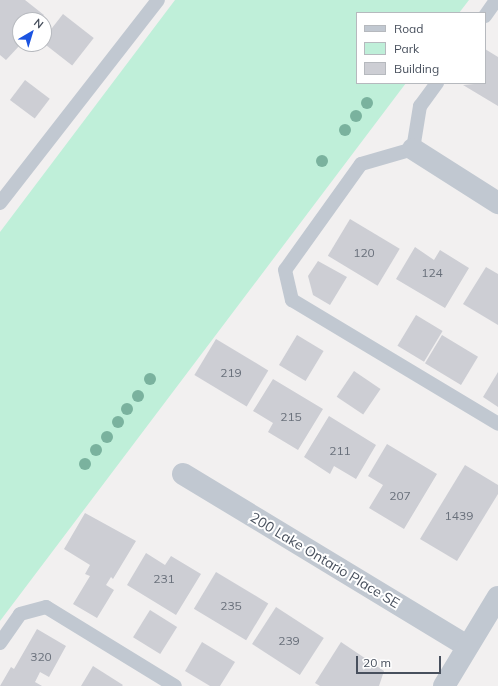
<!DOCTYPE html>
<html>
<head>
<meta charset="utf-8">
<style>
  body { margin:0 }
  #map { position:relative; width:498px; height:686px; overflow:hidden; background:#f2f0f0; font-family:Mulish,sans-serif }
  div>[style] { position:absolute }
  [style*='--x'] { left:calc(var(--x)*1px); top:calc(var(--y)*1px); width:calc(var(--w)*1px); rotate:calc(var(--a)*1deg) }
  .green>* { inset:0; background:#bfefd9 }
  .building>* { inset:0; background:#cdced4; transform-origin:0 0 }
  .lane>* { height:14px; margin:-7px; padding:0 7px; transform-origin:7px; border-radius:7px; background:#c1c8d1 }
  .street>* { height:22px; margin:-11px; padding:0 11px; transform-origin:11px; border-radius:11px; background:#c1c8d1 }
  .trees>* { width:12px; height:12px; margin:-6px; border-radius:50%; background:#7ab29e }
  span { translate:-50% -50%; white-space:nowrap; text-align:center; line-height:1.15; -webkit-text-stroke:4px #fff; paint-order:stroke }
  .number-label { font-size:12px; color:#69707b }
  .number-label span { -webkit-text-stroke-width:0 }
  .street-label { font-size:14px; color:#48505d }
  .legend { position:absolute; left:356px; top:12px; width:130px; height:72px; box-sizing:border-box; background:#fff; border:1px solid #b6b9be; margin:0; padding:5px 7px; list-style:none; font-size:12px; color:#48505d }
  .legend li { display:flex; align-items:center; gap:8px; height:20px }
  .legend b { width:20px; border:1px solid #b6b9be }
  .north { position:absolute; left:12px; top:12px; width:40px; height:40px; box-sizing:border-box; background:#fff; border:1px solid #b6b9be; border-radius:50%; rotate:38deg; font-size:11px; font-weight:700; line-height:16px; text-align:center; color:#48505d }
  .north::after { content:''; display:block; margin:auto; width:14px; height:18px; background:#1b54e1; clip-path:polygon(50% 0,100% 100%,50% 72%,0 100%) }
  .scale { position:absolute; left:356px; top:656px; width:85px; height:18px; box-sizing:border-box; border:2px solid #48505d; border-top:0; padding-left:5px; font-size:12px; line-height:14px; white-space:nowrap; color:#48505d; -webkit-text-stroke:3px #fff; paint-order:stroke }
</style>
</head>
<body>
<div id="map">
  <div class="green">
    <i style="clip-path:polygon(175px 0,469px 0,459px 13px,357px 13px,357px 83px,406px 83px,0 621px,0 232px)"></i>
  </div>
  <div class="building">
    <i style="clip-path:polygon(0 0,25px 0,44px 15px,40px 20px,20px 20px,21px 44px,6px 60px,0 55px)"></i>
    <i style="left:63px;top:14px;width:39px;height:35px;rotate:38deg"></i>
    <i style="clip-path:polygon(485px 49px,498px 57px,498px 106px,463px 85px,485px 83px)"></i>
    <i style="left:25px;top:80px;width:31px;height:25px;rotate:37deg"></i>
    <i style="left:350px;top:219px;width:58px;height:43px;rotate:31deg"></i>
    <i style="clip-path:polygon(415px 247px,434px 260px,440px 250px,469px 268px,445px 308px,396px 279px)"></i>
    <i style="clip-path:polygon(318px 261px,347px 277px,330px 305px,313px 295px,308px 276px)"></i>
    <i style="clip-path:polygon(486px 267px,498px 274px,498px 325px,463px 304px)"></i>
    <i style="left:416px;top:315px;width:31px;height:36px;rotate:31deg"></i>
    <i style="left:297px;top:335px;width:31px;height:35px;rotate:31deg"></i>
    <i style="left:442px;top:335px;width:42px;height:33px;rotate:31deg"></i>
    <i style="left:216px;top:339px;width:61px;height:42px;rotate:31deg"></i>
    <i style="left:354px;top:371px;width:32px;height:31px;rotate:34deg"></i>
    <i style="clip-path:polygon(498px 372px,498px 407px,483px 397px)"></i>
    <i style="clip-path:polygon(273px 379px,323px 409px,298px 450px,268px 432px,273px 423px,253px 411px)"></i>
    <i style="clip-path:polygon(329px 416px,376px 445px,356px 479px,334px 466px,330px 474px,304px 457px)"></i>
    <i style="clip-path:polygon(387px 444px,437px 474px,404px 529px,369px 508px,383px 485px,368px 476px)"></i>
    <i style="clip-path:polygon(465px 465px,498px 485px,498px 494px,457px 561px,420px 539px)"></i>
    <i style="clip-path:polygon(85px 513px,136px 541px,113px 579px,111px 577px,106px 585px,114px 590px,97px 618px,73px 604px,90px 576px,85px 574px,90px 565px,64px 549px)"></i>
    <i style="clip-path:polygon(146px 553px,165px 565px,171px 556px,201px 574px,176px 615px,127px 585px)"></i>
    <i style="left:216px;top:572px;width:61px;height:43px;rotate:31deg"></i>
    <i style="left:276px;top:607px;width:57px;height:44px;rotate:33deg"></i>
    <i style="left:150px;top:610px;width:32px;height:32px;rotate:32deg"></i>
    <i style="clip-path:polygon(37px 629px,66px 646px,49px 677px,40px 672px,35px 682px,42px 686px,0 686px,11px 667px,14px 669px)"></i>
    <i style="clip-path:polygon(202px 642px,235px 662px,220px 686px,210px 686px,185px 671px)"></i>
    <i style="clip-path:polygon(341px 642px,384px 671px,379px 686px,320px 686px,315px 683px)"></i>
    <i style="clip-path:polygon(93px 666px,123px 685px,122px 686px,81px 686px)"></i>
  </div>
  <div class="lane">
    <i style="--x:485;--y:16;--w:19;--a:-55"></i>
    <i style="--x:437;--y:83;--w:29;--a:126"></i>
    <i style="--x:420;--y:106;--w:44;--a:99.2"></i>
    <i style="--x:413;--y:149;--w:54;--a:163.9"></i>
    <i style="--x:361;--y:164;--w:130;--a:125.6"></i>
    <i style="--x:285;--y:270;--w:31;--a:77"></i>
    <i style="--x:292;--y:300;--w:240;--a:31"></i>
    <i style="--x:0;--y:203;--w:257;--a:-52.1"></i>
    <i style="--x:0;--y:643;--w:35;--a:-55"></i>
    <i style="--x:20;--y:614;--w:27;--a:-15"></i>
    <i style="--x:46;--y:607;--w:151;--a:31.5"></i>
  </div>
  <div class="street">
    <i style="--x:413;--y:149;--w:101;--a:32.4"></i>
    <i style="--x:183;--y:474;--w:332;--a:31.2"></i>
    <i style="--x:444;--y:686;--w:104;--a:-58.8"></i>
  </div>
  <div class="trees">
    <i style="left:367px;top:103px"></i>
    <i style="left:356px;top:116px"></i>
    <i style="left:345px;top:130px"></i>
    <i style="left:322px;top:161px"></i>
    <i style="left:150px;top:379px"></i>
    <i style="left:138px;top:396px"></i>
    <i style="left:127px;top:409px"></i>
    <i style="left:118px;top:422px"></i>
    <i style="left:107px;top:437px"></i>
    <i style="left:96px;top:450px"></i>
    <i style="left:85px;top:464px"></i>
  </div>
  <div class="number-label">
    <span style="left:364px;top:253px">120</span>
    <span style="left:432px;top:273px">124</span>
    <span style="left:231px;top:373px">219</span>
    <span style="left:291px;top:417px">215</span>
    <span style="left:340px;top:451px">211</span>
    <span style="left:400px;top:496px">207</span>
    <span style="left:459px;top:516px">1439</span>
    <span style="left:164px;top:579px">231</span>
    <span style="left:231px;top:606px">235</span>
    <span style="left:289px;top:641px">239</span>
    <span style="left:41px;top:657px">320</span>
  </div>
  <div class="street-label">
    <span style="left:325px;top:560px;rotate:31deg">200 Lake Ontario Place SE</span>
  </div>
  <ul class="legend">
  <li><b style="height:5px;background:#c1c8d1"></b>Road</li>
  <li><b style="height:11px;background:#bfefd9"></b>Park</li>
  <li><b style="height:11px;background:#cdced4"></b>Building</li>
  </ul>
  <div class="north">N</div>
  <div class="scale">20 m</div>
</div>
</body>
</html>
